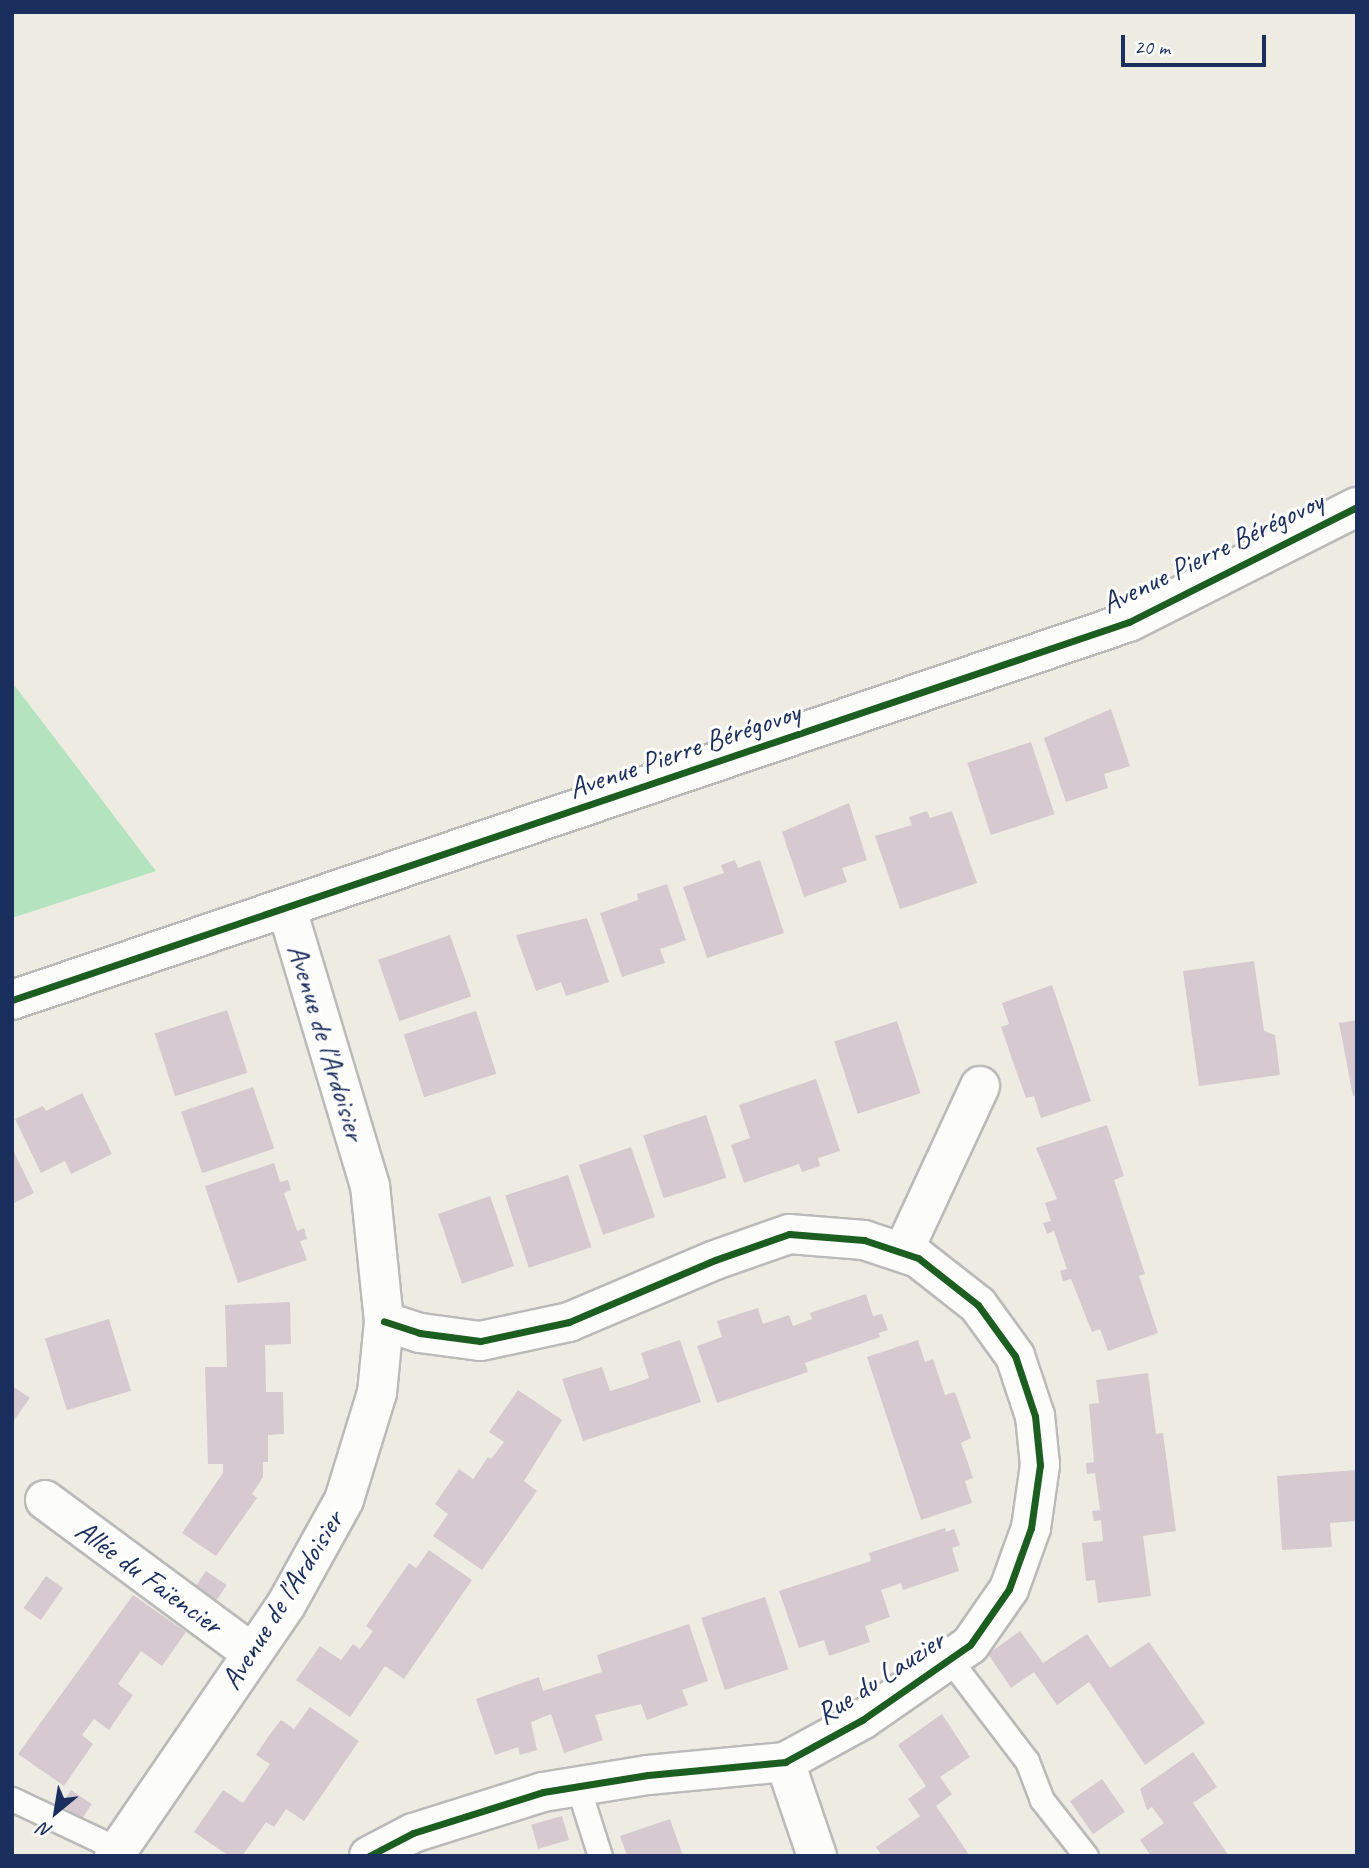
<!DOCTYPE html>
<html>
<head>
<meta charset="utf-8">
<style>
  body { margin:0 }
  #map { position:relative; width:1369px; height:1868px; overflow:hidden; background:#eeece2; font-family:Caveat,sans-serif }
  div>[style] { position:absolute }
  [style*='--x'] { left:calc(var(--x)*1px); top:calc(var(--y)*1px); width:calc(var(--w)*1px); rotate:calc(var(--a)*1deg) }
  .green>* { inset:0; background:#b4e4bf }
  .building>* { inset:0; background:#d6c9cf; transform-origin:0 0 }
  .roads { filter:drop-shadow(2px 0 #b9bab9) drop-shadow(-2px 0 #b9bab9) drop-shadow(0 2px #b9bab9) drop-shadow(0 -2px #b9bab9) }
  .lane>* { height:23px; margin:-11.5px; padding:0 11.5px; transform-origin:11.5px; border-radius:11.5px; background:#fcfcfb }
  .street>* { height:38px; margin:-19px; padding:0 19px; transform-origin:19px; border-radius:19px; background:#fcfcfb }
  .cycleway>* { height:7px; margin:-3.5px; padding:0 3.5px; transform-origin:3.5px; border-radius:3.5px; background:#1b5e20 }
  span { translate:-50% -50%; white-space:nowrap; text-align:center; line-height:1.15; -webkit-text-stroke:6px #fff; paint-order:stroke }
  .street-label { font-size:30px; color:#1b2f5e }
  .frame { position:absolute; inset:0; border:14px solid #1b2f5e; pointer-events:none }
  .north { position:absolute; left:21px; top:1777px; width:70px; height:70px; -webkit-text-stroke:5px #fff; paint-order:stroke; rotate:210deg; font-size:19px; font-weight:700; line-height:28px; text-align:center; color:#1b2f5e }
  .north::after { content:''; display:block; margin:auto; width:24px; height:32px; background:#1b2f5e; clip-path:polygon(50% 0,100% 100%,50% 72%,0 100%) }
  .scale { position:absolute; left:1121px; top:35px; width:145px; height:32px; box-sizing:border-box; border:4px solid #1b2f5e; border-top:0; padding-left:9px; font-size:21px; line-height:24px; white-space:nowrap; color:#1b2f5e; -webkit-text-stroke:5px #fff; paint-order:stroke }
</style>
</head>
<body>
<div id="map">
  <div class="green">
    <i style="clip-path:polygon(12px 682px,156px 871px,12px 918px)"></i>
  </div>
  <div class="building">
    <i style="clip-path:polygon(1111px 709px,1130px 766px,1104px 774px,1108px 788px,1066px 802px,1044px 738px)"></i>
    <i style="left:1031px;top:742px;width:76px;height:67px;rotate:72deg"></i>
    <i style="clip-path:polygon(849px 803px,867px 860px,842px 868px,847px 882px,804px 897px,782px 832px)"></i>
    <i style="clip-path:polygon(927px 811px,930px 818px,952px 811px,977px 883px,900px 909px,875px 836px,912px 825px,909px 817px)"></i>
    <i style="clip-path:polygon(735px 860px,738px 868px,760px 860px,784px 933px,707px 958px,683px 887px,724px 873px,721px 865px)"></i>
    <i style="clip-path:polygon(667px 884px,686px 940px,660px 949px,665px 963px,622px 977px,600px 913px,638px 900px,637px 894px)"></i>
    <i style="clip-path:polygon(587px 918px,609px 982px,566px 996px,561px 982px,536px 991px,516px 935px)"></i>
    <i style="left:450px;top:935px;width:65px;height:76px;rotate:71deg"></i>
    <i style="clip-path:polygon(1254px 961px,1264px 1031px,1275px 1035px,1280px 1075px,1199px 1086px,1183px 971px)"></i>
    <i style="clip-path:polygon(1052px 985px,1091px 1101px,1041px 1118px,1034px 1096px,1026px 1098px,1013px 1062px,1001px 1027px,1009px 1024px,1002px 1003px)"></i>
    <i style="left:227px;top:1010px;width:66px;height:76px;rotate:72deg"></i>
    <i style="left:476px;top:1011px;width:66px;height:76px;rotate:72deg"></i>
    <i style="clip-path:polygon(1357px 1020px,1357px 1095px,1353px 1096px,1339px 1023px)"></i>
    <i style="left:897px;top:1021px;width:76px;height:66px;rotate:72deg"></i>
    <i style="clip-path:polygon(816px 1079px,840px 1151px,818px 1158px,820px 1166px,802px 1172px,799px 1164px,744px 1183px,731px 1145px,750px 1138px,739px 1105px)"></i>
    <i style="left:253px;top:1087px;width:65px;height:76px;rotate:71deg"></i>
    <i style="clip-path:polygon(82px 1093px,112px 1154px,71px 1174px,65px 1161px,41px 1173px,15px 1119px,43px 1106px,46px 1111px)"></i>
    <i style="left:706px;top:1115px;width:66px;height:66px;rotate:72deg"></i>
    <i style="clip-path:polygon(1107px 1125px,1124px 1176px,1114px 1180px,1145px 1274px,1139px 1276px,1158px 1333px,1108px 1351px,1100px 1329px,1092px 1332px,1071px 1279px,1063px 1281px,1060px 1271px,1067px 1269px,1054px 1231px,1047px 1234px,1043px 1223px,1051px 1221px,1045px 1203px,1057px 1199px,1036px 1148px)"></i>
    <i style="left:631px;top:1147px;width:74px;height:55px;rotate:71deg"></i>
    <i style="clip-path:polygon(12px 1148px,34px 1193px,12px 1204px)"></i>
    <i style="clip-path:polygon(274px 1163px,280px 1182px,288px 1180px,291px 1190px,284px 1193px,297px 1231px,304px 1228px,307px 1239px,300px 1241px,307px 1260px,238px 1283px,205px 1186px)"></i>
    <i style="left:568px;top:1175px;width:76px;height:66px;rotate:72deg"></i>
    <i style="left:490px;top:1196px;width:74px;height:55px;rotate:71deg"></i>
    <i style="clip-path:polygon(866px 1294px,873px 1316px,882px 1314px,888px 1330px,879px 1333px,880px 1337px,805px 1363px,808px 1372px,717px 1403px,697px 1346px,722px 1337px,717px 1321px,758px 1308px,763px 1324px,789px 1315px,793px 1326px,812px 1319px,810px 1313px)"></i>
    <i style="clip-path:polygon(290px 1302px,291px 1344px,265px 1345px,266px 1392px,283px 1392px,284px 1434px,268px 1435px,268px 1462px,263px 1462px,263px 1477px,252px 1494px,257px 1498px,216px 1556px,182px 1533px,223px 1473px,223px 1464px,208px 1464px,205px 1367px,227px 1367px,225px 1305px)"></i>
    <i style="left:109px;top:1319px;width:75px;height:67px;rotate:73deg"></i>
    <i style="clip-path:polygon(680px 1340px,701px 1402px,583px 1441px,562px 1379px,602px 1367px,610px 1391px,630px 1385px,649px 1378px,641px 1353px)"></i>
    <i style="clip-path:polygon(918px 1340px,925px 1362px,933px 1359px,945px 1395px,955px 1392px,971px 1438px,961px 1443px,973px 1478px,965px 1481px,972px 1503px,921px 1520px,867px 1357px)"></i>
    <i style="clip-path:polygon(1148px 1373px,1156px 1434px,1163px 1433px,1176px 1531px,1143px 1536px,1151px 1596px,1098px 1603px,1095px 1580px,1086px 1581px,1082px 1543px,1103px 1541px,1101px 1520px,1094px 1521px,1092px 1511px,1100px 1510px,1095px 1473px,1087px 1474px,1086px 1463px,1094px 1462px,1089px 1404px,1099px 1403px,1096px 1380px)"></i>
    <i style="clip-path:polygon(12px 1386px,30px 1398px,12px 1423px)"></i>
    <i style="clip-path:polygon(518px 1390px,562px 1420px,524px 1481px,537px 1491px,482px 1570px,433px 1536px,448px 1514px,435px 1504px,459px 1469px,473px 1479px,488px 1457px,491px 1459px,504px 1442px,489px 1432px)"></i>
    <i style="clip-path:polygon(1357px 1470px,1357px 1521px,1330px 1523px,1332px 1547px,1282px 1550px,1277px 1476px)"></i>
    <i style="clip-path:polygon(945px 1528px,946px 1532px,954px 1529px,960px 1545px,952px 1548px,959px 1571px,903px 1590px,901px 1583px,881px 1590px,890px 1617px,865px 1626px,870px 1642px,829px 1656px,824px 1640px,799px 1648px,779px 1591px,871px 1561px,869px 1553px)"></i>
    <i style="clip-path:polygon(429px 1550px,472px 1580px,404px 1679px,385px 1666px,350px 1717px,296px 1680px,320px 1646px,341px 1660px,353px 1644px,360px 1649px,373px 1631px,366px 1626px,409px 1563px,416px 1568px)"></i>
    <i style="left:206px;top:1571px;width:25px;height:19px;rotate:34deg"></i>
    <i style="left:46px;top:1576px;width:21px;height:39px;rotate:35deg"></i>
    <i style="clip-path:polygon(133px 1595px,186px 1632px,162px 1666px,141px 1651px,118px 1684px,133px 1695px,109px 1730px,94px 1719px,82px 1735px,93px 1744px,64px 1786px,18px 1754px)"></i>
    <i style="left:765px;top:1597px;width:76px;height:67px;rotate:72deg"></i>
    <i style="clip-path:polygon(689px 1624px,708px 1681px,682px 1690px,688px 1705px,647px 1720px,641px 1704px,595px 1715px,603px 1740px,564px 1753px,551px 1714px,531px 1722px,537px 1750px,520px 1755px,518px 1747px,495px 1755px,476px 1699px,539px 1677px,543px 1691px,602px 1672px,597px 1655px)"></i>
    <i style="clip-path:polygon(1020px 1631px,1043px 1663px,1087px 1634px,1110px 1668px,1149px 1642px,1205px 1723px,1145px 1765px,1089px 1682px,1057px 1705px,1034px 1672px,1011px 1688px,988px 1654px)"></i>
    <i style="clip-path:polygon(310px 1707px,359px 1741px,304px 1821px,286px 1809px,274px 1827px,266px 1822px,242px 1856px,229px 1856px,194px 1832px,223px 1790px,243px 1803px,270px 1764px,256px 1755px,268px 1737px,281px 1720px,294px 1729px)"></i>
    <i style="clip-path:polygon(942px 1714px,970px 1757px,940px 1777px,952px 1794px,936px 1806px,970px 1856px,882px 1856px,876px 1847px,920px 1816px,908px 1799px,926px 1786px,898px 1745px)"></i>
    <i style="clip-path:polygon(1193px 1752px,1217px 1787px,1193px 1803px,1229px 1856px,1151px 1856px,1140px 1840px,1164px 1823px,1152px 1807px,1147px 1810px,1140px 1789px)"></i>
    <i style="left:1102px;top:1779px;width:40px;height:39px;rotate:55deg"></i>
    <i style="left:71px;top:1790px;width:25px;height:18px;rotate:34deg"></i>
    <i style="left:562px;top:1816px;width:25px;height:32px;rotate:74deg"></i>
    <i style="clip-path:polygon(670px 1819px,683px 1856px,627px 1856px,620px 1836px)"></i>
  </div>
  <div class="roads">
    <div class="lane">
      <i style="--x:950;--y:1660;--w:127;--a:52.7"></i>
      <i style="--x:1027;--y:1761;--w:42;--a:69"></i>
      <i style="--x:1042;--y:1800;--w:71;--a:51.8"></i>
      <i style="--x:578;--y:1787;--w:72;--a:72.3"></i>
      <i style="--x:12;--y:1799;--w:117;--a:25.3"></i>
    </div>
    <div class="street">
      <i style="--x:12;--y:1000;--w:1179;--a:-18.7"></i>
      <i style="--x:1129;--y:622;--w:255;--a:-26.8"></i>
      <i style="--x:903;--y:1252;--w:183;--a:-65.1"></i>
      <i style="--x:45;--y:1500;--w:257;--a:36.5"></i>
      <i style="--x:785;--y:1762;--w:99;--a:71.2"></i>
      <i style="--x:114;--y:1856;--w:304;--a:-55.6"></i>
      <i style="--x:286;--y:1605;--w:120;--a:-61.1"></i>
      <i style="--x:344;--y:1500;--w:112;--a:-72.9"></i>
      <i style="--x:377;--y:1393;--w:72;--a:-84.4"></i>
      <i style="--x:384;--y:1321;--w:136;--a:-95.9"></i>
      <i style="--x:370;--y:1186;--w:289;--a:-106.7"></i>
      <i style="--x:369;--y:1856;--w:50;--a:-27.6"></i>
      <i style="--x:413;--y:1833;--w:136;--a:-17.5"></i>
      <i style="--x:543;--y:1792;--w:106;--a:-9.2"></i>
      <i style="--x:648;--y:1775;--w:138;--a:-5.4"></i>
      <i style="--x:785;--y:1762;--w:88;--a:-28.6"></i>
      <i style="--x:862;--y:1720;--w:131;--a:-34.8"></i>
      <i style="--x:970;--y:1645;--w:68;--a:-55.1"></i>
      <i style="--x:1009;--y:1589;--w:65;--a:-70.2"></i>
      <i style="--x:1031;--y:1528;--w:64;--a:-81.9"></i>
      <i style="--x:1040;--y:1465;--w:49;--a:-95.8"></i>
      <i style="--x:1035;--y:1416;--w:63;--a:-108.4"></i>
      <i style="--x:1015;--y:1356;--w:63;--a:-126"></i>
      <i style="--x:978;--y:1305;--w:76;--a:-141.9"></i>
      <i style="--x:918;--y:1258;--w:57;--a:-161.6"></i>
      <i style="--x:864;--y:1240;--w:75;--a:-175.4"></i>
      <i style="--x:789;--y:1234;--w:78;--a:160.6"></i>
      <i style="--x:715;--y:1260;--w:159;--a:157"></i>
      <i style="--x:569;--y:1322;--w:91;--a:167.9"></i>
      <i style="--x:480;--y:1341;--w:61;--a:-172.4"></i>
      <i style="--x:420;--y:1333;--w:38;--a:-162"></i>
    </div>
  </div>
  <div class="cycleway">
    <i style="--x:12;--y:1000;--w:1179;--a:-18.7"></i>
    <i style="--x:1129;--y:622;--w:255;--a:-26.8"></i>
    <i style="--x:369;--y:1856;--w:50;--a:-27.6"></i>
    <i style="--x:413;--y:1833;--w:136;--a:-17.5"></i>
    <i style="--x:543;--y:1792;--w:106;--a:-9.2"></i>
    <i style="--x:648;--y:1775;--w:138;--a:-5.4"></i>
    <i style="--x:785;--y:1762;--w:88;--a:-28.6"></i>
    <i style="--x:862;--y:1720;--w:131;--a:-34.8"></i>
    <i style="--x:970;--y:1645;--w:68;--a:-55.1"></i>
    <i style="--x:1009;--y:1589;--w:65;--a:-70.2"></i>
    <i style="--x:1031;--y:1528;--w:64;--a:-81.9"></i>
    <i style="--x:1040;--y:1465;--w:49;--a:-95.8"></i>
    <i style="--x:1035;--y:1416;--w:63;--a:-108.4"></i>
    <i style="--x:1015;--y:1356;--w:63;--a:-126"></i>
    <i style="--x:978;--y:1305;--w:76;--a:-141.9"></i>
    <i style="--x:918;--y:1258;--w:57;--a:-161.6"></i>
    <i style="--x:864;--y:1240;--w:75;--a:-175.4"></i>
    <i style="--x:789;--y:1234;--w:78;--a:160.6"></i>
    <i style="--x:715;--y:1260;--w:159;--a:157"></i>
    <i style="--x:569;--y:1322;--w:91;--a:167.9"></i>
    <i style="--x:480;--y:1341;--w:61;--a:-172.4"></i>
    <i style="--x:420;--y:1333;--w:38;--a:-162"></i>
  </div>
  <div class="street-label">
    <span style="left:1212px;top:552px;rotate:-26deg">Avenue Pierre Bérégovoy</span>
    <span style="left:684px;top:750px;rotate:-19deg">Avenue Pierre Bérégovoy</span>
    <span style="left:327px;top:1042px;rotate:73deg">Avenue de l'Ardoisier</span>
    <span style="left:149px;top:1577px;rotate:36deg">Allée du Faïencier</span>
    <span style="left:282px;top:1600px;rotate:-58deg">Avenue de l'Ardoisier</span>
    <span style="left:880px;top:1677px;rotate:-33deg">Rue du Lauzier</span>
  </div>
  <div class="frame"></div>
  <div class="north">N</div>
  <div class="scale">20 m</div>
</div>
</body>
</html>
